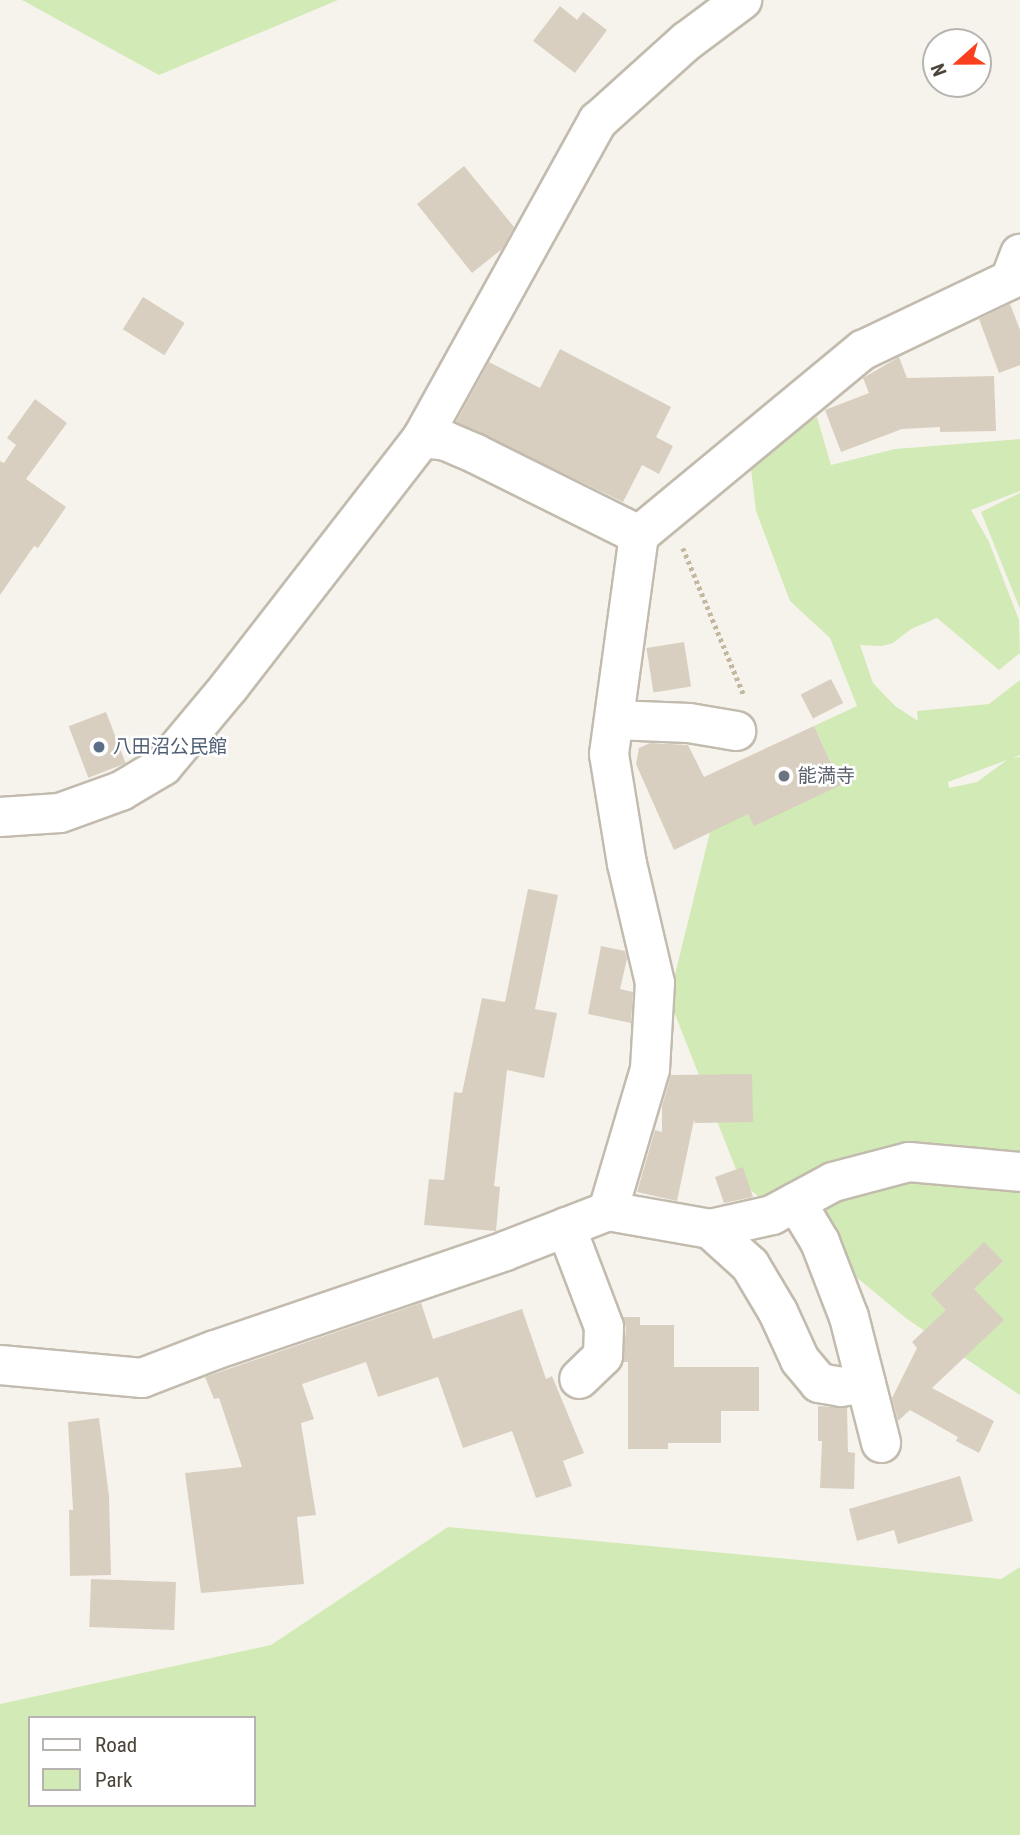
<!DOCTYPE html>
<html>
<head>
<meta charset="utf-8">
<style>
  body { margin:0 }
  #map { position:relative; width:1020px; height:1835px; overflow:hidden; background:#f6f3ec; font-family:"Roboto Condensed","Noto Sans JP",sans-serif }
  div>[style] { position:absolute }
  [style*='--x'] { left:calc(var(--x)*1px); top:calc(var(--y)*1px); width:calc(var(--w)*1px); rotate:calc(var(--a)*1deg) }
  .green>* { inset:0; background:#d2eab5 }
  .building>* { inset:0; background:#d8cfc1; transform-origin:0 0 }
  .path>* { height:4.5px; margin-top:-2.25px; transform-origin:0; background:repeating-linear-gradient(90deg,#c4b79f 0 3.5px,transparent 0 7px) }
  .roads { filter:drop-shadow(2px 0 #c2bbae) drop-shadow(-2px 0 #c2bbae) drop-shadow(0 2px #c2bbae) drop-shadow(0 -2px #c2bbae) }
  .minor>* { height:38px; margin:-19px; padding:0 19px; transform-origin:19px; border-radius:19px; background:#fff }
  .dots>* { width:19px; height:19px; translate:-50% -50%; box-sizing:border-box; border:4px solid #fff; border-radius:50% }
  span { translate:-50% -50%; white-space:nowrap; text-align:center; line-height:1.15; -webkit-text-stroke:5px #fff; paint-order:stroke }
  .service-label { font-size:19px; color:#4e5e75 }
  .left { translate:0 -50%; text-align:left }
  .worship-label { font-size:19px; color:#5b616d }
  .legend { position:absolute; left:28px; top:1716px; width:228px; height:91px; box-sizing:border-box; background:#fff; border:2px solid #b7b4b0; margin:0; padding:9px 12px; list-style:none; font-size:21px; color:#4b4439 }
  .legend li { display:flex; align-items:center; gap:14px; height:35px }
  .legend b { width:35px; border:2px solid #b7b4b0 }
  .north { position:absolute; left:922px; top:28px; width:70px; height:70px; box-sizing:border-box; background:#fff; border:2px solid #b7b4b0; border-radius:50%; rotate:249deg; font-size:19px; font-weight:700; line-height:28px; text-align:center; color:#4b4439 }
  .north::after { content:''; display:block; margin:auto; width:24px; height:32px; background:#fc3f1d; clip-path:polygon(50% 0,100% 100%,50% 72%,0 100%) }
</style>
</head>
<body>
<div id="map">
  <div class="green">
    <i style="clip-path:polygon(22px 0,338px 0,159px 75px)"></i>
    <i style="clip-path:polygon(evenodd,817px 417px,831px 465px,895px 449px,1020px 439px,1020px 491px,971px 510px,989px 542px,1019px 620px,1020px 653px,999px 670px,937px 618px,911px 629px,893px 643px,882px 646px,860px 645px,873px 683px,895px 706px,918px 721px,917px 711px,989px 704px,1020px 680px,1020px 755px,1013px 758px,1020px 757px,1020px 1395px,907px 1319px,741px 1182px,669px 999px,726px 767px,841px 785px,814px 726px,857px 706px,830px 638px,790px 601px,756px 511px,750px 460px,783px 435px,817px 417px,1007px 760px,977px 782px,949px 788px,948px 782px,1007px 760px)"></i>
    <i style="clip-path:polygon(1020px 493px,1020px 609px,981px 512px)"></i>
    <i style="clip-path:polygon(evenodd,448px 1527px,1001px 1579px,1020px 1567px,1020px 1835px,0 1835px,0 1704px,271px 1645px,448px 1527px,30px 1718px,254px 1718px,254px 1805px,30px 1805px,30px 1718px)"></i>
  </div>
  <div class="building">
    <i style="clip-path:polygon(560px 6px,577px 20px,583px 12px,607px 30px,575px 73px,533px 41px)"></i>
    <i style="clip-path:polygon(464px 166px,514px 227px,502px 249px,472px 273px,417px 204px)"></i>
    <i style="left:143px;top:297px;width:49px;height:38px;rotate:32deg"></i>
    <i style="clip-path:polygon(1010px 304px,1020px 330px,1020px 365px,999px 373px,979px 319px)"></i>
    <i style="clip-path:polygon(560px 349px,671px 407px,656px 437px,673px 446px,659px 474px,642px 465px,623px 502px,456px 422px,489px 362px,540px 388px)"></i>
    <i style="clip-path:polygon(899px 357px,907px 378px,994px 376px,996px 431px,940px 432px,940px 427px,902px 429px,841px 452px,825px 410px,869px 393px,863px 378px)"></i>
    <i style="clip-path:polygon(35px 399px,67px 423px,26px 479px,66px 507px,38px 548px,34px 546px,0 595px,0 461px,4px 463px,16px 445px,7px 438px)"></i>
    <i style="left:684px;top:642px;width:45px;height:38px;rotate:81deg"></i>
    <i style="left:831px;top:679px;width:27px;height:34px;rotate:63deg"></i>
    <i style="left:106px;top:712px;width:55px;height:40px;rotate:69deg"></i>
    <i style="clip-path:polygon(814px 726px,841px 785px,754px 826px,748px 814px,674px 850px,636px 764px,639px 748px,650px 743px,688px 745px,704px 777px)"></i>
    <i style="clip-path:polygon(528px 889px,558px 895px,535px 1009px,557px 1013px,544px 1078px,507px 1070px,494px 1186px,500px 1187px,496px 1231px,424px 1225px,429px 1179px,444px 1180px,454px 1092px,462px 1093px,482px 998px,505px 1002px)"></i>
    <i style="clip-path:polygon(601px 946px,625px 951px,627px 959px,620px 989px,633px 992px,631px 1023px,588px 1014px)"></i>
    <i style="clip-path:polygon(752px 1074px,753px 1122px,695px 1123px,694px 1120px,677px 1201px,637px 1192px,655px 1130px,662px 1132px,662px 1106px,671px 1075px)"></i>
    <i style="clip-path:polygon(743px 1167px,753px 1197px,724px 1203px,715px 1177px)"></i>
    <i style="clip-path:polygon(984px 1242px,1003px 1261px,974px 1289px,1004px 1320px,932px 1388px,994px 1421px,979px 1453px,956px 1441px,958px 1437px,910px 1410px,898px 1421px,892px 1398px,917px 1348px,912px 1342px,946px 1310px,931px 1294px)"></i>
    <i style="clip-path:polygon(421px 1303px,433px 1339px,522px 1309px,546px 1379px,552px 1376px,584px 1453px,563px 1461px,572px 1486px,536px 1498px,512px 1431px,463px 1448px,438px 1377px,378px 1397px,366px 1362px,302px 1384px,314px 1419px,301px 1423px,316px 1515px,297px 1517px,304px 1584px,201px 1593px,185px 1473px,242px 1467px,219px 1398px,214px 1399px,205px 1377px)"></i>
    <i style="clip-path:polygon(623px 1317px,640px 1317px,640px 1325px,674px 1325px,674px 1367px,759px 1367px,759px 1411px,721px 1411px,721px 1443px,668px 1443px,668px 1449px,628px 1449px,628px 1362px,623px 1362px,626px 1328px)"></i>
    <i style="clip-path:polygon(818px 1406px,847px 1408px,848px 1452px,855px 1453px,854px 1489px,820px 1488px,822px 1441px,818px 1441px)"></i>
    <i style="clip-path:polygon(99px 1418px,109px 1496px,111px 1575px,70px 1576px,69px 1510px,73px 1510px,68px 1422px)"></i>
    <i style="clip-path:polygon(960px 1476px,973px 1521px,898px 1544px,894px 1530px,857px 1541px,849px 1509px)"></i>
    <i style="left:91px;top:1579px;width:85px;height:48px;rotate:2deg"></i>
  </div>
  <div class="path">
    <i style="--x:683;--y:548;--w:159;--a:67.5"></i>
  </div>
  <div class="roads">
    <div class="minor">
      <i style="--x:422;--y:438;--w:24;--a:7"></i>
      <i style="--x:446;--y:441;--w:33;--a:23"></i>
      <i style="--x:476;--y:454;--w:182;--a:26.4"></i>
      <i style="--x:614;--y:720;--w:75;--a:2.3"></i>
      <i style="--x:689;--y:723;--w:48;--a:9.7"></i>
      <i style="--x:0;--y:817;--w:60;--a:-3.8"></i>
      <i style="--x:60;--y:813;--w:65;--a:-19.8"></i>
      <i style="--x:121;--y:791;--w:49;--a:-30.8"></i>
      <i style="--x:163;--y:766;--w:103;--a:-50.1"></i>
      <i style="--x:229;--y:687;--w:315;--a:-52.2"></i>
      <i style="--x:422;--y:438;--w:363;--a:-61"></i>
      <i style="--x:598;--y:121;--w:120;--a:-42"></i>
      <i style="--x:687;--y:41;--w:69;--a:-36.7"></i>
      <i style="--x:796;--y:1202;--w:47;--a:59"></i>
      <i style="--x:820;--y:1242;--w:80;--a:68.9"></i>
      <i style="--x:849;--y:1317;--w:130;--a:75.7"></i>
      <i style="--x:608;--y:1211;--w:148;--a:-73.5"></i>
      <i style="--x:650;--y:1069;--w:86;--a:-86.7"></i>
      <i style="--x:655;--y:983;--w:122;--a:-103.2"></i>
      <i style="--x:627;--y:864;--w:111;--a:-99.3"></i>
      <i style="--x:609;--y:754;--w:221;--a:-82.2"></i>
      <i style="--x:639;--y:535;--w:291;--a:-39.6"></i>
      <i style="--x:863;--y:350;--w:163;--a:-25.5"></i>
      <i style="--x:1010;--y:280;--w:28;--a:-69"></i>
      <i style="--x:566;--y:1227;--w:107;--a:69.2"></i>
      <i style="--x:604;--y:1327;--w:29;--a:92"></i>
      <i style="--x:603;--y:1356;--w:33;--a:136"></i>
      <i style="--x:710;--y:1229;--w:54;--a:42"></i>
      <i style="--x:750;--y:1265;--w:55;--a:59.2"></i>
      <i style="--x:778;--y:1312;--w:53;--a:65.4"></i>
      <i style="--x:800;--y:1360;--w:30;--a:50"></i>
      <i style="--x:819;--y:1383;--w:22;--a:10"></i>
      <i style="--x:841;--y:1387;--w:25;--a:-9"></i>
      <i style="--x:0;--y:1365;--w:143;--a:5.2"></i>
      <i style="--x:142;--y:1378;--w:78;--a:-21"></i>
      <i style="--x:215;--y:1350;--w:306;--a:-18.8"></i>
      <i style="--x:505;--y:1251;--w:110;--a:-21.2"></i>
      <i style="--x:608;--y:1211;--w:104;--a:10"></i>
      <i style="--x:710;--y:1229;--w:64;--a:-12.7"></i>
      <i style="--x:772;--y:1215;--w:69;--a:-28.4"></i>
      <i style="--x:833;--y:1182;--w:79;--a:-14.7"></i>
      <i style="--x:909;--y:1162;--w:111;--a:5.1"></i>
    </div>
  </div>
  <div class="dots">
    <i style="left:99px;top:747px;background:#5c6f8a"></i>
    <i style="left:784px;top:776px;background:#6b7280"></i>
  </div>
  <div class="service-label">
    <span class="left" style="left:113px;top:747px">八田沼公民館</span>
  </div>
  <div class="worship-label">
    <span class="left" style="left:798px;top:776px">能満寺</span>
  </div>
  <ul class="legend">
  <li><b style="height:9px;background:#fff"></b>Road</li>
  <li><b style="height:19px;background:#d2eab5"></b>Park</li>
  </ul>
  <div class="north">N</div>
</div>
</body>
</html>
